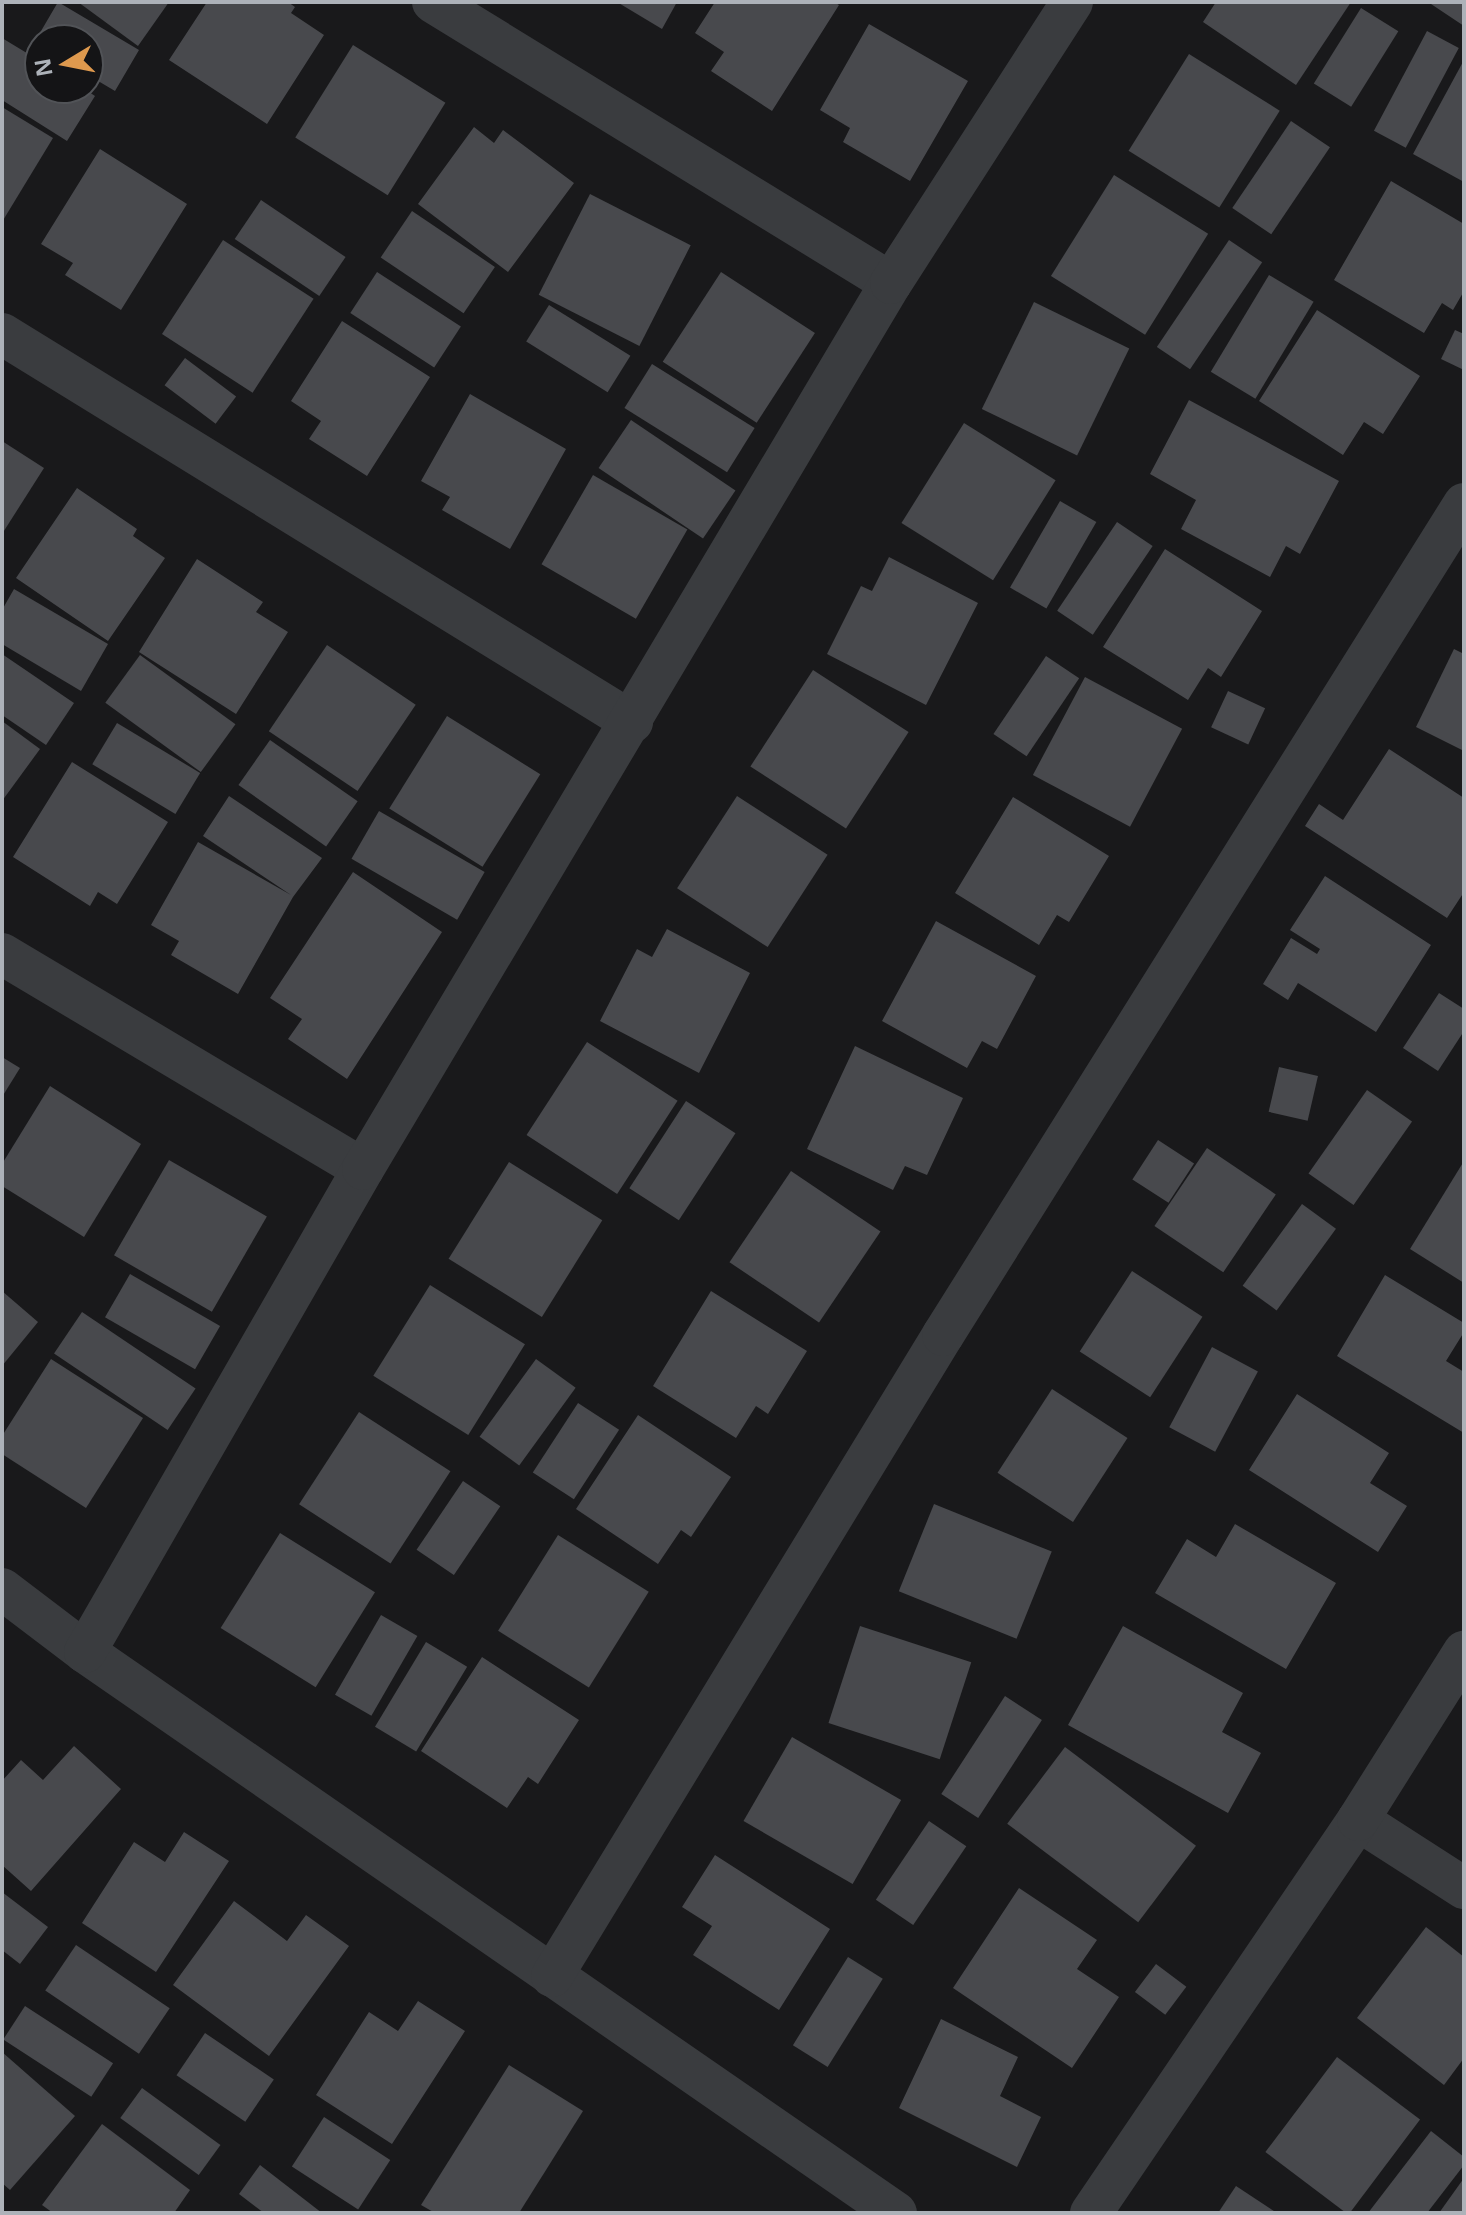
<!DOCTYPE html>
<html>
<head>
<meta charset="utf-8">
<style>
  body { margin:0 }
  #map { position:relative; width:1466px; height:2215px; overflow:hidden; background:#19191b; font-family:"Open Sans",sans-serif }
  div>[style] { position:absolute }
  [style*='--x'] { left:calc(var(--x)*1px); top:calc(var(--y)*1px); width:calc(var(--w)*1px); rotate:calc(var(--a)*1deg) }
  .building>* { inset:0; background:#48494d; transform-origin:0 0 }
  .minor>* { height:42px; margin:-21px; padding:0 21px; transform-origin:21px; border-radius:21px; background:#3a3c3f }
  span { translate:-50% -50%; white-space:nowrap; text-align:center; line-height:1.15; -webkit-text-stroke:6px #141416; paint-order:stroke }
  .frame { position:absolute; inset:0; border:4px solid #adb2b9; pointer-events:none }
  .north { position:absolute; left:24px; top:24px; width:80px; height:80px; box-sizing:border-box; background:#141416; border:2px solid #515357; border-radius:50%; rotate:260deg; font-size:22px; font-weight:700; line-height:32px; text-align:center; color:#adb2b9 }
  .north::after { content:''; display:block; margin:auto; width:28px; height:36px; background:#de994e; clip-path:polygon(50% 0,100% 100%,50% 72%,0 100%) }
</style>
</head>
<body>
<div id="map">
  <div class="building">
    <i style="clip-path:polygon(58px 2px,139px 50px,115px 91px,88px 75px,88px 40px,40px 40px,40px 46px,34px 43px)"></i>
    <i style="clip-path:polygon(78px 2px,169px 2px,138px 46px)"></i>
    <i style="clip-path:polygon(207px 2px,288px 2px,295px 7px,291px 13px,324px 35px,267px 124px,169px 60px)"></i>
    <i style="clip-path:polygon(617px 2px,677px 2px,662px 29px)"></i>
    <i style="clip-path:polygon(715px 2px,834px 2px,839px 5px,772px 111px,711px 71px,724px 52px,695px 33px)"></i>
    <i style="clip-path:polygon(1216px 2px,1351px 2px,1296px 85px,1203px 22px)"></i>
    <i style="clip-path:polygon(1433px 2px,1464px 2px,1464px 26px,1431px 4px)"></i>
    <i style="left:1361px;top:8px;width:44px;height:89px;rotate:32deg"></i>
    <i style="clip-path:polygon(869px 24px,968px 81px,910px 181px,843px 142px,850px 128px,820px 110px)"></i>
    <i style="left:1427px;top:31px;width:36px;height:113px;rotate:28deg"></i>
    <i style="clip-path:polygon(2px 38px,40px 61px,40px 88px,83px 88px,95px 96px,67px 141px,2px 100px)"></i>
    <i style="left:353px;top:45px;width:109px;height:109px;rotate:32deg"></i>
    <i style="left:1189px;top:54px;width:107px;height:114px;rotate:32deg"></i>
    <i style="clip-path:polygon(1464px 60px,1464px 182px,1413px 154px)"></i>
    <i style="clip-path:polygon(2px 107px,53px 138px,2px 222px)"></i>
    <i style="left:1291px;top:121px;width:47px;height:105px;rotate:34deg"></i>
    <i style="clip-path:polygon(474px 127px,494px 143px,503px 130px,574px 183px,508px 272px,418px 204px)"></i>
    <i style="clip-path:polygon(100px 149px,187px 204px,121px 310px,65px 275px,73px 263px,41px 244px)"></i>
    <i style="left:1114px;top:175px;width:111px;height:119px;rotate:32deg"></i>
    <i style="clip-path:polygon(1391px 181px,1464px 224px,1464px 291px,1453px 310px,1442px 303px,1424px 333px,1334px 280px)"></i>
    <i style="left:590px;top:194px;width:113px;height:113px;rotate:27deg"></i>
    <i style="left:261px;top:200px;width:102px;height:47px;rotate:34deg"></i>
    <i style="left:412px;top:211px;width:100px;height:56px;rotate:34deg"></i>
    <i style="left:223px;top:240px;width:108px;height:112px;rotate:33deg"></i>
    <i style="left:1229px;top:240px;width:40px;height:129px;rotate:34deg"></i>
    <i style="left:377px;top:272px;width:100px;height:49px;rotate:33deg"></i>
    <i style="left:721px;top:272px;width:112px;height:107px;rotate:33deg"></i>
    <i style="left:1269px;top:275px;width:52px;height:113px;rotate:31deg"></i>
    <i style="left:1034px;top:302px;width:106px;height:119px;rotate:26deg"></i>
    <i style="left:549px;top:305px;width:96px;height:43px;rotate:32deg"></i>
    <i style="clip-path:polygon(1317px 310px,1420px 376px,1383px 434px,1364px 422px,1343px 455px,1259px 401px)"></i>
    <i style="clip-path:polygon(342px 321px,430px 377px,367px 476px,309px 439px,321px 421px,291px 401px)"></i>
    <i style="clip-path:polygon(1455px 330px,1464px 334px,1464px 370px,1441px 359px)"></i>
    <i style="left:185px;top:358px;width:64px;height:34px;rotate:37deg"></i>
    <i style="left:652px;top:364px;width:121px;height:52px;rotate:32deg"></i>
    <i style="clip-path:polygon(470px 394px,566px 449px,510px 549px,442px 510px,450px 497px,421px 481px)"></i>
    <i style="clip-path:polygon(1189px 400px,1339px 481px,1300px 554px,1286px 546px,1270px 577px,1181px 529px,1196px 500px,1150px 474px)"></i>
    <i style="left:631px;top:420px;width:126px;height:58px;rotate:34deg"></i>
    <i style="left:964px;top:423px;width:108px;height:118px;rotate:32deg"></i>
    <i style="clip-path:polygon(2px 441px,44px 468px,2px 534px)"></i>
    <i style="left:593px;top:475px;width:109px;height:103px;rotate:30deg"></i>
    <i style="clip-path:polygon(77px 488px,137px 529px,133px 536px,165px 558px,108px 641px,16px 578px)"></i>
    <i style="left:1060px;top:501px;width:42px;height:100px;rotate:30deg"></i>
    <i style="left:1117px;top:522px;width:43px;height:107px;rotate:34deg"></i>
    <i style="clip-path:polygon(1165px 549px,1262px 611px,1221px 677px,1208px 668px,1188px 700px,1103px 647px)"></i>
    <i style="clip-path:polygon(889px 557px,978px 603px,926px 705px,827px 654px,861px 586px,872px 591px)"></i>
    <i style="clip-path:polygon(197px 559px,263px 602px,256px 612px,288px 632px,236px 714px,139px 652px)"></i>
    <i style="clip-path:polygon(14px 589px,108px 644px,81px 691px,2px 644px,2px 610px)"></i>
    <i style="left:327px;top:645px;width:107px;height:104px;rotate:34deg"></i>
    <i style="clip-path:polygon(1454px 649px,1464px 654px,1464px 751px,1416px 727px)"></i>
    <i style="clip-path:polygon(2px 654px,74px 703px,46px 745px,2px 715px)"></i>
    <i style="left:140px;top:655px;width:118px;height:59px;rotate:36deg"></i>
    <i style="left:1046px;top:656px;width:40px;height:94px;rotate:34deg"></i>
    <i style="left:813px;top:670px;width:114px;height:115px;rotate:33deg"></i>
    <i style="left:1085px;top:677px;width:110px;height:111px;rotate:28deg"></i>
    <i style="left:1228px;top:691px;width:41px;height:40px;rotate:25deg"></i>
    <i style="left:447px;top:716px;width:110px;height:109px;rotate:32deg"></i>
    <i style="clip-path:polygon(2px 721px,40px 749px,2px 801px)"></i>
    <i style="left:117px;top:723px;width:97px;height:48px;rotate:31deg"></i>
    <i style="left:270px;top:740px;width:107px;height:55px;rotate:35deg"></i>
    <i style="clip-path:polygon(1389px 749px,1464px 798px,1464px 892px,1447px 918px,1305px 826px,1319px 804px,1343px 820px)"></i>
    <i style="clip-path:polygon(72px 762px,168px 822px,117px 904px,98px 892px,90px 906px,13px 857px)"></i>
    <i style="clip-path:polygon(229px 796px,322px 858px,293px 897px,238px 994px,171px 955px,179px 941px,151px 925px,198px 842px,291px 895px,203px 836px)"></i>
    <i style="left:737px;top:796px;width:108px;height:110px;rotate:33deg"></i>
    <i style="clip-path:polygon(1013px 797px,1109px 856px,1069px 922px,1057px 915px,1039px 945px,955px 893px)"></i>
    <i style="left:379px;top:811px;width:122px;height:55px;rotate:30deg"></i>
    <i style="clip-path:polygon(353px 872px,442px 932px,347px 1079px,288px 1039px,302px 1019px,270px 998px)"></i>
    <i style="clip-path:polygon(1325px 876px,1431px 945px,1376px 1032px,1298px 983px,1288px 1000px,1263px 984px,1291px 938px,1317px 954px,1320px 949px,1290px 930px)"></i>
    <i style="clip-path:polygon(936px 921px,1036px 976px,997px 1049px,982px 1041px,967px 1068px,882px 1021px)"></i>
    <i style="clip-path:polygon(667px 929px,750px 973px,699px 1073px,600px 1021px,637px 949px,652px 957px)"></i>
    <i style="clip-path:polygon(1439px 993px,1464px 1009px,1464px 1031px,1438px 1071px,1403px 1048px)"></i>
    <i style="left:587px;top:1042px;width:108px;height:111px;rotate:33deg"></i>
    <i style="clip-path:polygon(855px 1046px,963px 1098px,927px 1175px,905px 1166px,893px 1190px,807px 1149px)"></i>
    <i style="clip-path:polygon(2px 1057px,20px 1068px,2px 1097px)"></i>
    <i style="left:1279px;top:1067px;width:40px;height:46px;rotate:13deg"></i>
    <i style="clip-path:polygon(50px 1086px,141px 1144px,84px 1237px,2px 1186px,2px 1164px)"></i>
    <i style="left:1367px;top:1090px;width:55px;height:102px;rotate:35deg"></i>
    <i style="left:686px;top:1101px;width:59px;height:104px;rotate:33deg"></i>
    <i style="left:1158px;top:1140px;width:43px;height:47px;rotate:33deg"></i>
    <i style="left:1207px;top:1148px;width:83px;height:94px;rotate:34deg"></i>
    <i style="left:169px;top:1160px;width:113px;height:110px;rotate:30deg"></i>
    <i style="clip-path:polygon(1464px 1161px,1464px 1283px,1410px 1249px)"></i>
    <i style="left:509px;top:1162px;width:110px;height:114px;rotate:32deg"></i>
    <i style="left:791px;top:1171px;width:108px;height:110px;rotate:34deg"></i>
    <i style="left:1302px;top:1204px;width:42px;height:101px;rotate:36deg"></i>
    <i style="left:1132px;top:1271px;width:84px;height:96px;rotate:33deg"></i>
    <i style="left:130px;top:1274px;width:104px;height:50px;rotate:30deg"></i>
    <i style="clip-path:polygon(1385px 1275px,1464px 1323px,1464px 1332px,1446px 1361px,1464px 1372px,1464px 1433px,1337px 1356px)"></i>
    <i style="left:430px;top:1285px;width:112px;height:107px;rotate:32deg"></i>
    <i style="clip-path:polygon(2px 1291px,38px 1322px,2px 1366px)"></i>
    <i style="clip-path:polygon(711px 1291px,807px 1351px,768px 1414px,756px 1406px,736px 1438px,653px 1386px)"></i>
    <i style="left:82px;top:1312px;width:137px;height:50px;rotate:34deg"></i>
    <i style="left:1212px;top:1347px;width:52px;height:91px;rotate:28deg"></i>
    <i style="clip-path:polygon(51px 1359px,143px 1418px,86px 1508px,2px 1454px,2px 1436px)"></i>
    <i style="left:536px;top:1359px;width:49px;height:96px;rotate:36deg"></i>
    <i style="left:1052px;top:1389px;width:90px;height:100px;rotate:33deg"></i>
    <i style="clip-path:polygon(1297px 1394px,1389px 1453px,1370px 1483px,1407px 1506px,1378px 1552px,1249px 1470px)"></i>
    <i style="left:578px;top:1403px;width:49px;height:83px;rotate:33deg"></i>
    <i style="left:359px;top:1412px;width:109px;height:110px;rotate:33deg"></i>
    <i style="clip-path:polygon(638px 1415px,731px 1477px,691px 1537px,681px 1530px,658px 1564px,576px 1509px)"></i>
    <i style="left:463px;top:1481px;width:45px;height:83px;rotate:34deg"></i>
    <i style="left:934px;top:1504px;width:127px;height:94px;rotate:22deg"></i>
    <i style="clip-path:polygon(1235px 1524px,1336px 1583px,1286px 1669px,1155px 1593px,1187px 1539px,1216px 1557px)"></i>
    <i style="left:280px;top:1533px;width:112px;height:112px;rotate:32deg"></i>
    <i style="left:558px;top:1535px;width:107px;height:113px;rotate:32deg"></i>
    <i style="left:381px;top:1615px;width:42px;height:92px;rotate:30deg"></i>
    <i style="left:860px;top:1626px;width:117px;height:102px;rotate:18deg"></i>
    <i style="clip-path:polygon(1123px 1626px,1243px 1693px,1222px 1732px,1261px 1753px,1228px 1813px,1068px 1725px)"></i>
    <i style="left:426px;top:1642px;width:48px;height:99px;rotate:31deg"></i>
    <i style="clip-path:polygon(482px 1657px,579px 1720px,538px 1784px,528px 1777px,507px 1808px,421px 1751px)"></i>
    <i style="left:1005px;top:1696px;width:44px;height:117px;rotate:33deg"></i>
    <i style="left:792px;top:1737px;width:126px;height:97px;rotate:30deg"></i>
    <i style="clip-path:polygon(74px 1746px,121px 1789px,31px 1891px,2px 1865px,2px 1781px,21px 1760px,43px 1780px)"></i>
    <i style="left:1065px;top:1747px;width:164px;height:96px;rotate:37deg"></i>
    <i style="left:929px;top:1821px;width:45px;height:95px;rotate:34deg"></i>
    <i style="clip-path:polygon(184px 1832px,229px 1861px,156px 1972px,82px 1923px,134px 1842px,165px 1862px)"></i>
    <i style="clip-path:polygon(715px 1855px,830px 1929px,779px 2010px,693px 1955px,712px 1926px,682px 1907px)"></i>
    <i style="clip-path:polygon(1019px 1888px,1097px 1940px,1077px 1969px,1119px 1997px,1072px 2068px,953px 1988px)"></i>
    <i style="clip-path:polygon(2px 1892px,48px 1927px,20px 1964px,2px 1950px)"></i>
    <i style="clip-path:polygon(234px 1901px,287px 1941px,306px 1915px,349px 1946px,269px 2056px,173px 1985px)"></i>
    <i style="clip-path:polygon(1426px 1927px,1464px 1957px,1464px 2058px,1444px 2085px,1357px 2018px)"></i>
    <i style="left:76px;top:1945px;width:113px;height:55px;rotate:34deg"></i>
    <i style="left:848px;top:1957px;width:41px;height:104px;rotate:32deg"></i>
    <i style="left:1156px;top:1964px;width:38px;height:35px;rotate:37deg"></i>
    <i style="clip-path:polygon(418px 2001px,465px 2031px,392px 2144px,316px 2095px,369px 2012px,398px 2031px)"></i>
    <i style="left:25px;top:2006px;width:105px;height:40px;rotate:33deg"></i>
    <i style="clip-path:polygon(941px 2019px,1018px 2057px,1000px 2096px,1041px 2117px,1017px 2167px,899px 2108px)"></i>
    <i style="left:205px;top:2033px;width:83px;height:51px;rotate:34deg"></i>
    <i style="clip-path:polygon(2px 2052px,75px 2116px,10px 2190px,2px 2183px)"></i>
    <i style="left:1337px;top:2057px;width:104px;height:119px;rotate:37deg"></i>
    <i style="clip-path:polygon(509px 2065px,583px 2111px,519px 2213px,435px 2213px,421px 2205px)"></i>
    <i style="left:142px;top:2088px;width:97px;height:37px;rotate:36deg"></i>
    <i style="left:324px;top:2117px;width:79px;height:59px;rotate:33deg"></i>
    <i style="clip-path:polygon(102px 2124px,190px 2190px,174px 2213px,53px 2213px,42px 2205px)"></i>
    <i style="clip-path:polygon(1431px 2131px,1464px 2157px,1464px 2165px,1427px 2213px,1368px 2213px)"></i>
    <i style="clip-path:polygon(260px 2165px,322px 2213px,264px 2213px,239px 2194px)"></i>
    <i style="clip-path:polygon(1464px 2178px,1464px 2213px,1439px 2213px)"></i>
    <i style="clip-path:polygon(1236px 2186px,1277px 2213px,1218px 2213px)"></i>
  </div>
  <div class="minor">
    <i style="--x:433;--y:2;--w:537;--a:31.53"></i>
    <i style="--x:2;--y:334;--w:740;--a:31.63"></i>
    <i style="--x:2;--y:954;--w:420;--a:30.8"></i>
    <i style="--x:2;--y:1589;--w:104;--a:37.2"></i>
    <i style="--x:85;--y:1652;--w:986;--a:34.67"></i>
    <i style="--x:85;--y:1652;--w:557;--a:-60.08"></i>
    <i style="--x:363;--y:1169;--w:1031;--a:-59.21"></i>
    <i style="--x:891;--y:283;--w:334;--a:-57.2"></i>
    <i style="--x:1358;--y:1820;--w:126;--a:32.7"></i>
    <i style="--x:552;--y:1976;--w:751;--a:-58.62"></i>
    <i style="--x:943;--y:1335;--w:981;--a:-57.91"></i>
    <i style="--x:1091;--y:2213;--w:475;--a:-55.8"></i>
    <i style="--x:1358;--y:1820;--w:199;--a:-57.8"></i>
  </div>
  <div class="frame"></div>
  <div class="north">N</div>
</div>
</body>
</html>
